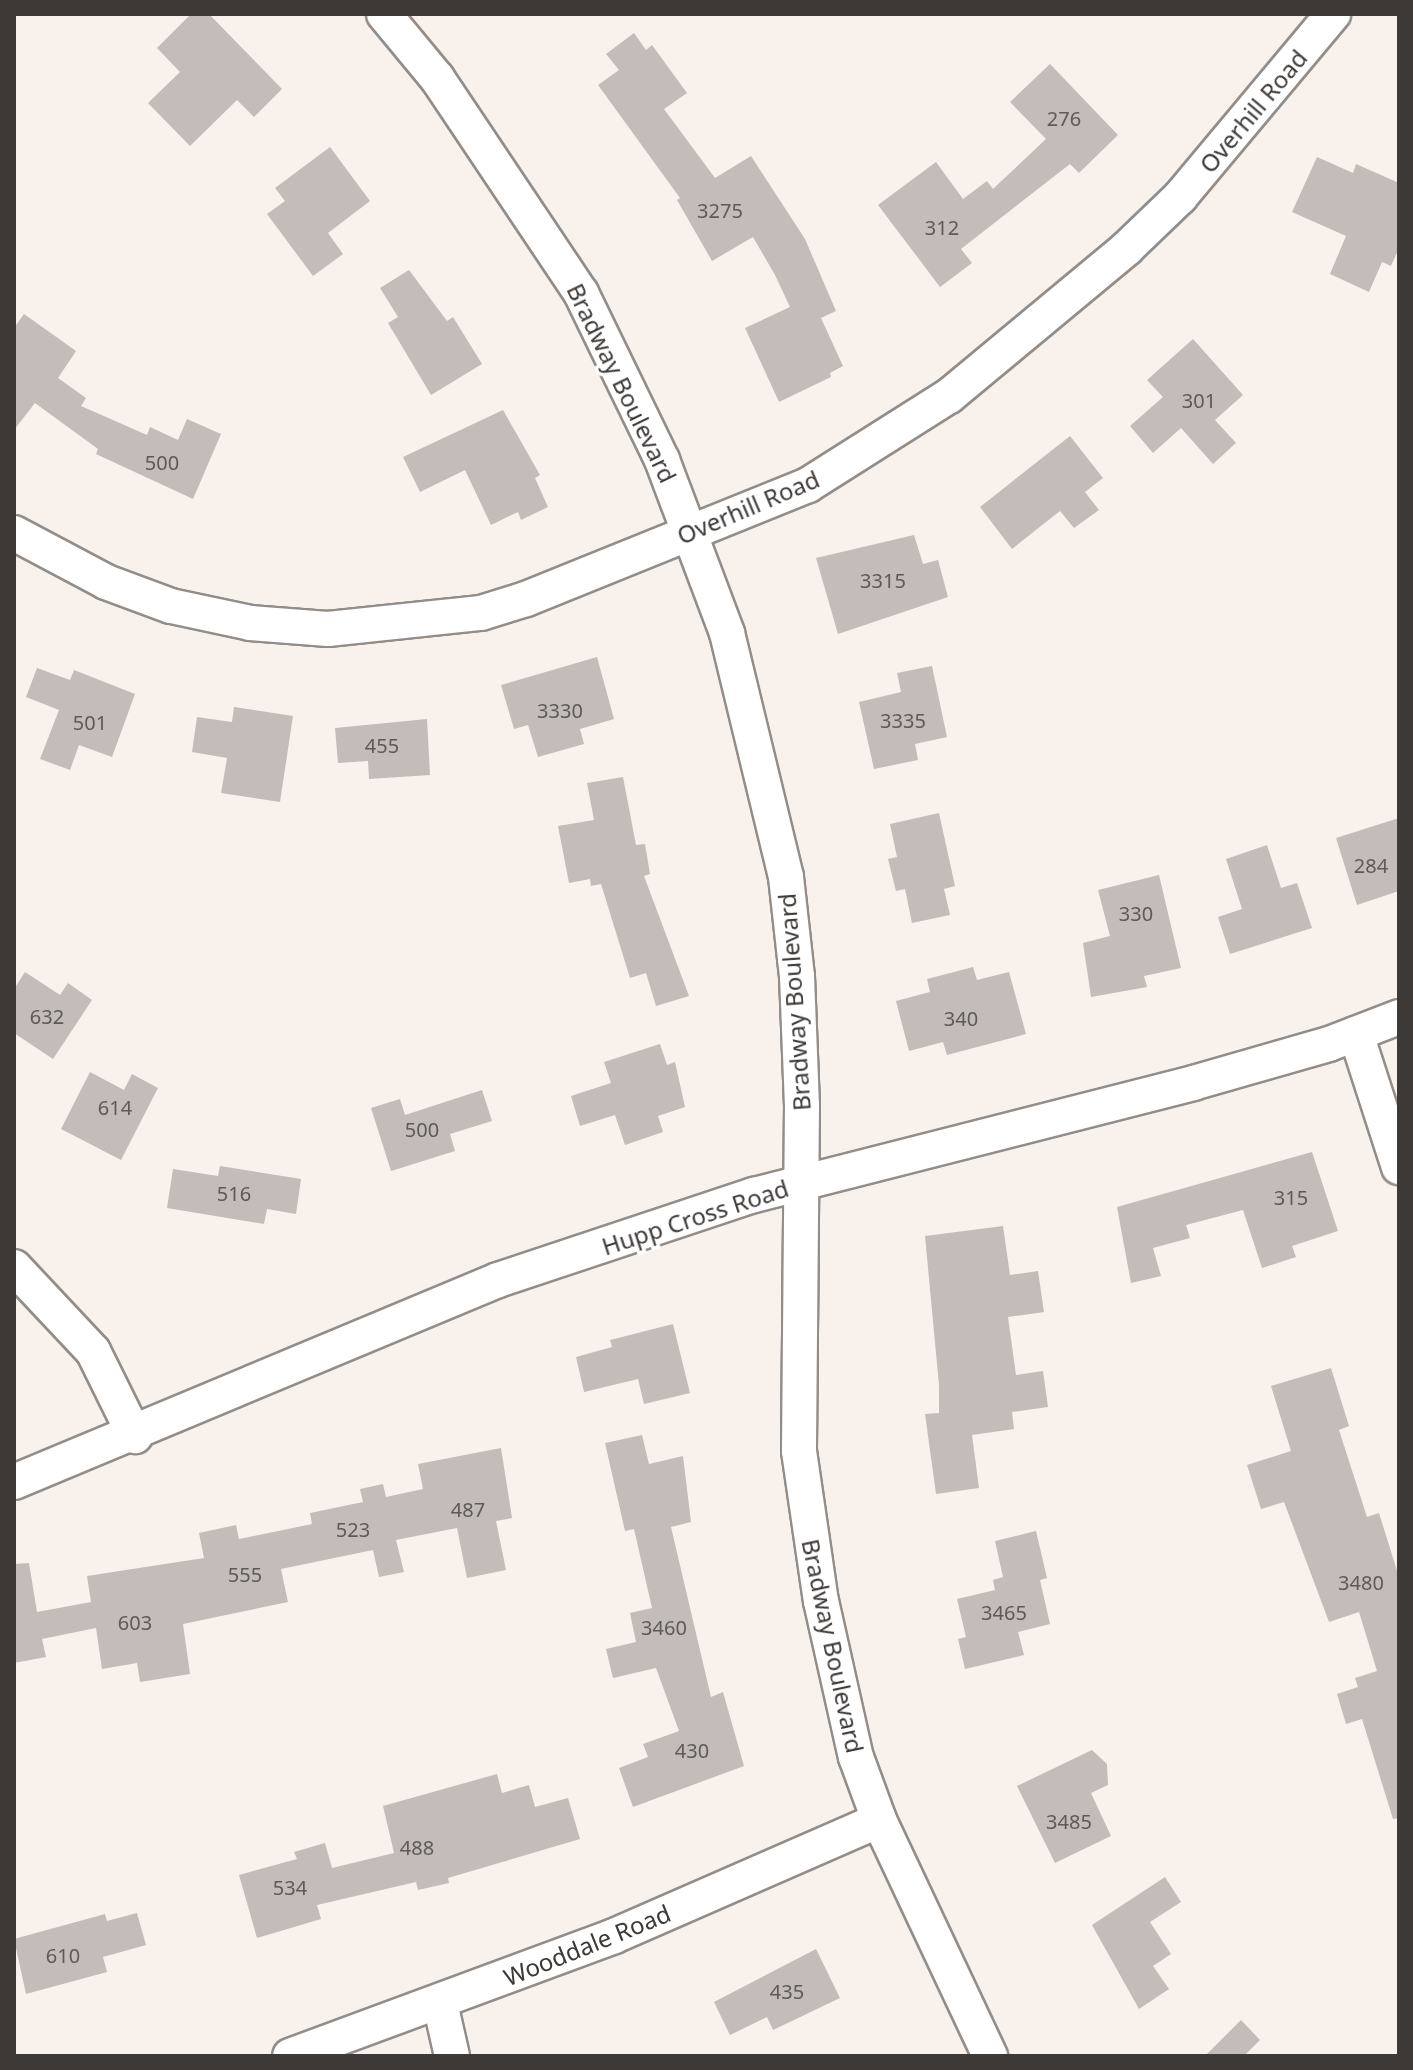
<!DOCTYPE html>
<html>
<head>
<meta charset="utf-8">
<style>
  body { margin:0 }
  #map { position:relative; width:1413px; height:2070px; overflow:hidden; background:#f8f1ec; font-family:"Noto Sans",sans-serif }
  div>[style] { position:absolute }
  [style*='--x'] { left:calc(var(--x)*1px); top:calc(var(--y)*1px); width:calc(var(--w)*1px); rotate:calc(var(--a)*1deg) }
  .building>* { inset:0; background:#c3bcb8 }
  .roads { filter:drop-shadow(2px 0 #938d89) drop-shadow(-2px 0 #938d89) drop-shadow(0 2px #938d89) drop-shadow(0 -2px #938d89) }
  .street>* { height:34px; margin:-17px; padding:0 17px; transform-origin:17px; border-radius:17px; background:#fff }
  span { translate:-50% -50%; white-space:nowrap; text-align:center; line-height:1.15; -webkit-text-stroke:7px #fff; paint-order:stroke }
  .number-label { font-size:20px; color:#5e5a57 }
  .number-label span { -webkit-text-stroke-width:0 }
  .street-label { font-size:24px; color:#3c3937 }
  .frame { position:absolute; inset:0; border:16px solid #3c3937; pointer-events:none }
</style>
</head>
<body>
<div id="map">
  <div class="building">
    <i style="clip-path:polygon(191px 14px,209px 14px,282px 89px,254px 117px,237px 100px,190px 146px,148px 103px,180px 72px,157px 48px)"></i>
    <i style="clip-path:polygon(634px 33px,646px 50px,652px 45px,687px 93px,664px 109px,715px 178px,751px 156px,805px 239px,836px 311px,821px 318px,843px 366px,830px 373px,831px 377px,779px 402px,745px 328px,790px 307px,775px 275px,753px 237px,712px 261px,677px 200px,680px 198px,598px 85px,619px 70px,606px 54px)"></i>
    <i style="clip-path:polygon(1050px 64px,1118px 135px,1079px 173px,1070px 164px,961px 249px,972px 263px,940px 287px,878px 205px,936px 162px,963px 199px,987px 181px,993px 189px,1046px 139px,1010px 102px)"></i>
    <i style="clip-path:polygon(330px 147px,370px 201px,328px 233px,343px 254px,313px 276px,267px 214px,285px 201px,275px 188px)"></i>
    <i style="clip-path:polygon(1317px 157px,1353px 173px,1356px 164px,1399px 183px,1399px 248px,1391px 266px,1382px 262px,1369px 292px,1330px 274px,1346px 236px,1292px 212px)"></i>
    <i style="clip-path:polygon(409px 270px,447px 321px,453px 317px,482px 364px,431px 395px,388px 323px,398px 317px,380px 288px)"></i>
    <i style="clip-path:polygon(24px 314px,76px 351px,58px 378px,86px 398px,81px 406px,147px 435px,150px 427px,178px 440px,187px 419px,221px 434px,193px 499px,96px 454px,98px 449px,35px 403px,14px 430px,14px 328px)"></i>
    <i style="clip-path:polygon(1193px 339px,1243px 395px,1215px 420px,1236px 443px,1213px 464px,1181px 428px,1153px 453px,1130px 426px,1163px 397px,1147px 380px)"></i>
    <i style="clip-path:polygon(503px 410px,540px 475px,535px 478px,548px 507px,521px 520px,518px 512px,491px 525px,465px 470px,420px 492px,403px 457px)"></i>
    <i style="clip-path:polygon(1070px 436px,1103px 478px,1085px 492px,1099px 510px,1074px 528px,1060px 511px,1012px 549px,980px 507px)"></i>
    <i style="clip-path:polygon(914px 535px,923px 564px,938px 560px,948px 597px,838px 634px,816px 558px)"></i>
    <i style="clip-path:polygon(597px 657px,614px 719px,580px 729px,584px 744px,538px 757px,528px 725px,514px 729px,501px 685px)"></i>
    <i style="clip-path:polygon(932px 666px,947px 737px,915px 744px,918px 760px,874px 769px,859px 702px,901px 692px,897px 673px)"></i>
    <i style="clip-path:polygon(37px 668px,70px 680px,74px 670px,135px 694px,112px 757px,79px 745px,70px 770px,40px 759px,59px 710px,26px 697px)"></i>
    <i style="clip-path:polygon(234px 707px,293px 716px,280px 802px,221px 793px,227px 758px,192px 752px,197px 717px,232px 722px)"></i>
    <i style="clip-path:polygon(427px 719px,430px 775px,369px 779px,368px 761px,338px 763px,335px 728px)"></i>
    <i style="clip-path:polygon(623px 777px,636px 845px,645px 844px,650px 874px,644px 876px,689px 996px,656px 1006px,646px 973px,630px 978px,601px 884px,591px 886px,590px 879px,569px 883px,558px 826px,594px 820px,587px 783px)"></i>
    <i style="clip-path:polygon(939px 813px,955px 886px,944px 889px,950px 915px,912px 923px,905px 889px,896px 891px,888px 859px,897px 857px,890px 824px)"></i>
    <i style="clip-path:polygon(1399px 818px,1399px 891px,1357px 905px,1336px 838px)"></i>
    <i style="clip-path:polygon(1267px 845px,1281px 888px,1297px 883px,1312px 928px,1230px 954px,1218px 917px,1242px 909px,1226px 859px)"></i>
    <i style="clip-path:polygon(1159px 875px,1181px 968px,1144px 976px,1147px 987px,1091px 997px,1083px 943px,1110px 936px,1098px 890px)"></i>
    <i style="clip-path:polygon(973px 967px,977px 980px,1009px 972px,1026px 1034px,947px 1055px,943px 1042px,909px 1051px,896px 1001px,930px 992px,927px 979px)"></i>
    <i style="clip-path:polygon(25px 972px,60px 995px,68px 983px,92px 1000px,53px 1059px,14px 1033px,14px 989px)"></i>
    <i style="clip-path:polygon(660px 1044px,667px 1065px,675px 1062px,685px 1107px,658px 1116px,663px 1132px,625px 1145px,615px 1115px,580px 1126px,571px 1096px,611px 1083px,604px 1062px)"></i>
    <i style="clip-path:polygon(90px 1072px,124px 1090px,132px 1074px,158px 1088px,121px 1160px,61px 1129px)"></i>
    <i style="clip-path:polygon(482px 1090px,492px 1121px,450px 1134px,455px 1151px,391px 1171px,371px 1108px,400px 1099px,405px 1115px)"></i>
    <i style="clip-path:polygon(1312px 1152px,1338px 1231px,1292px 1246px,1296px 1257px,1262px 1268px,1243px 1210px,1186px 1225px,1190px 1238px,1153px 1248px,1161px 1276px,1131px 1283px,1117px 1207px)"></i>
    <i style="clip-path:polygon(220px 1166px,301px 1179px,296px 1214px,267px 1209px,264px 1224px,167px 1208px,173px 1169px,218px 1176px)"></i>
    <i style="clip-path:polygon(1003px 1226px,1010px 1275px,1038px 1271px,1044px 1312px,1008px 1317px,1016px 1375px,1043px 1371px,1048px 1407px,1012px 1412px,1014px 1429px,972px 1435px,979px 1488px,936px 1494px,925px 1414px,939px 1413px,939px 1385px,925px 1236px)"></i>
    <i style="clip-path:polygon(673px 1324px,690px 1393px,644px 1404px,638px 1379px,584px 1392px,576px 1357px,612px 1347px,610px 1340px)"></i>
    <i style="clip-path:polygon(1331px 1368px,1349px 1426px,1339px 1430px,1367px 1517px,1379px 1513px,1399px 1577px,1399px 1818px,1393px 1819px,1362px 1719px,1346px 1724px,1337px 1694px,1358px 1687px,1355px 1678px,1377px 1671px,1359px 1612px,1329px 1622px,1284px 1502px,1261px 1509px,1247px 1465px,1291px 1451px,1271px 1386px)"></i>
    <i style="clip-path:polygon(642px 1435px,649px 1464px,683px 1456px,691px 1522px,671px 1527px,711px 1697px,723px 1692px,744px 1766px,633px 1807px,619px 1768px,648px 1757px,643px 1744px,679px 1731px,656px 1668px,613px 1678px,606px 1649px,636px 1642px,630px 1613px,652px 1608px,634px 1529px,625px 1531px,605px 1443px)"></i>
    <i style="clip-path:polygon(501px 1448px,512px 1518px,496px 1521px,506px 1570px,467px 1578px,457px 1528px,396px 1540px,404px 1572px,379px 1577px,373px 1550px,281px 1569px,288px 1602px,183px 1624px,190px 1674px,140px 1682px,137px 1663px,102px 1669px,96px 1628px,42px 1639px,46px 1657px,14px 1663px,14px 1564px,29px 1563px,37px 1612px,91px 1602px,87px 1576px,204px 1558px,199px 1533px,236px 1525px,239px 1539px,312px 1524px,310px 1513px,363px 1502px,360px 1489px,383px 1484px,386px 1497px,423px 1489px,418px 1464px)"></i>
    <i style="clip-path:polygon(1036px 1531px,1047px 1578px,1040px 1580px,1050px 1624px,1018px 1632px,1024px 1655px,965px 1669px,958px 1639px,966px 1637px,957px 1599px,995px 1590px,993px 1580px,1003px 1577px,995px 1541px)"></i>
    <i style="clip-path:polygon(1092px 1750px,1107px 1764px,1108px 1785px,1091px 1793px,1111px 1836px,1055px 1863px,1017px 1786px)"></i>
    <i style="clip-path:polygon(497px 1774px,502px 1793px,529px 1785px,535px 1807px,568px 1798px,580px 1839px,448px 1878px,449px 1883px,418px 1890px,416px 1882px,317px 1905px,321px 1919px,257px 1938px,239px 1875px,297px 1859px,294px 1852px,325px 1843px,332px 1868px,394px 1853px,383px 1806px)"></i>
    <i style="clip-path:polygon(1165px 1877px,1181px 1902px,1150px 1922px,1171px 1954px,1153px 1966px,1169px 1989px,1139px 2009px,1092px 1925px)"></i>
    <i style="clip-path:polygon(137px 1913px,146px 1945px,103px 1957px,107px 1972px,26px 1994px,14px 1939px,105px 1914px,107px 1921px)"></i>
    <i style="clip-path:polygon(816px 1949px,840px 1998px,773px 2030px,767px 2017px,730px 2035px,714px 2002px)"></i>
    <i style="clip-path:polygon(1241px 2020px,1260px 2040px,1244px 2056px,1205px 2056px)"></i>
  </div>
  <div class="roads">
    <div class="street">
      <i style="--x:384;--y:14;--w:83;--a:50.4"></i>
      <i style="--x:437;--y:78;--w:259;--a:56.2"></i>
      <i style="--x:581;--y:293;--w:186;--a:64.1"></i>
      <i style="--x:662;--y:460;--w:185;--a:69.4"></i>
      <i style="--x:727;--y:633;--w:251;--a:76.4"></i>
      <i style="--x:786;--y:877;--w:100;--a:83.7"></i>
      <i style="--x:797;--y:976;--w:129;--a:87.8"></i>
      <i style="--x:802;--y:1105;--w:346;--a:90.5"></i>
      <i style="--x:799;--y:1451;--w:152;--a:81.7"></i>
      <i style="--x:821;--y:1601;--w:160;--a:77.4"></i>
      <i style="--x:856;--y:1757;--w:67;--a:69.9"></i>
      <i style="--x:879;--y:1820;--w:261;--a:64.8"></i>
      <i style="--x:14;--y:533;--w:104;--a:28"></i>
      <i style="--x:106;--y:582;--w:69;--a:20.3"></i>
      <i style="--x:171;--y:606;--w:81;--a:12.1"></i>
      <i style="--x:250;--y:623;--w:78;--a:4.4"></i>
      <i style="--x:328;--y:629;--w:154;--a:-6"></i>
      <i style="--x:481;--y:613;--w:47;--a:-17.3"></i>
      <i style="--x:526;--y:599;--w:304;--a:-22"></i>
      <i style="--x:808;--y:485;--w:167;--a:-32.3"></i>
      <i style="--x:949;--y:396;--w:231;--a:-39.7"></i>
      <i style="--x:1127;--y:248;--w:74;--a:-43.9"></i>
      <i style="--x:1180;--y:197;--w:239;--a:-50.1"></i>
      <i style="--x:1356;--y:1034;--w:140;--a:72.1"></i>
      <i style="--x:14;--y:1267;--w:115;--a:46.8"></i>
      <i style="--x:93;--y:1351;--w:95;--a:63.7"></i>
      <i style="--x:14;--y:1482;--w:524;--a:-22.65"></i>
      <i style="--x:498;--y:1280;--w:270;--a:-18.4"></i>
      <i style="--x:754;--y:1195;--w:453;--a:-14.3"></i>
      <i style="--x:1193;--y:1083;--w:141;--a:-16"></i>
      <i style="--x:1329;--y:1044;--w:75;--a:-21.1"></i>
      <i style="--x:440;--y:2003;--w:54;--a:77.2"></i>
      <i style="--x:290;--y:2056;--w:346;--a:-20.3"></i>
      <i style="--x:614;--y:1936;--w:289;--a:-23.6"></i>
    </div>
  </div>
  <div class="number-label">
    <span style="left:1064px;top:118px">276</span>
    <span style="left:720px;top:210px">3275</span>
    <span style="left:942px;top:227px">312</span>
    <span style="left:1199px;top:400px">301</span>
    <span style="left:162px;top:462px">500</span>
    <span style="left:883px;top:580px">3315</span>
    <span style="left:560px;top:710px">3330</span>
    <span style="left:903px;top:720px">3335</span>
    <span style="left:90px;top:722px">501</span>
    <span style="left:382px;top:745px">455</span>
    <span style="left:1371px;top:865px">284</span>
    <span style="left:1136px;top:913px">330</span>
    <span style="left:47px;top:1016px">632</span>
    <span style="left:961px;top:1018px">340</span>
    <span style="left:115px;top:1107px">614</span>
    <span style="left:422px;top:1129px">500</span>
    <span style="left:234px;top:1193px">516</span>
    <span style="left:1291px;top:1197px">315</span>
    <span style="left:468px;top:1509px">487</span>
    <span style="left:353px;top:1529px">523</span>
    <span style="left:245px;top:1574px">555</span>
    <span style="left:1361px;top:1582px">3480</span>
    <span style="left:1004px;top:1612px">3465</span>
    <span style="left:135px;top:1622px">603</span>
    <span style="left:664px;top:1627px">3460</span>
    <span style="left:692px;top:1750px">430</span>
    <span style="left:1069px;top:1821px">3485</span>
    <span style="left:417px;top:1847px">488</span>
    <span style="left:290px;top:1887px">534</span>
    <span style="left:63px;top:1955px">610</span>
    <span style="left:787px;top:1991px">435</span>
  </div>
  <div class="street-label">
    <span style="left:1253px;top:111px;rotate:-50deg">Overhill Road</span>
    <span style="left:622px;top:383px;rotate:64deg">Bradway Boulevard</span>
    <span style="left:748px;top:507px;rotate:-23deg">Overhill Road</span>
    <span style="left:794px;top:1002px;rotate:-94deg">Bradway Boulevard</span>
    <span style="left:695px;top:1217px;rotate:-18deg">Hupp Cross Road</span>
    <span style="left:833px;top:1646px;rotate:78deg">Bradway Boulevard</span>
    <span style="left:587px;top:1945px;rotate:-22deg">Wooddale Road</span>
  </div>
  <div class="frame"></div>
</div>
</body>
</html>
